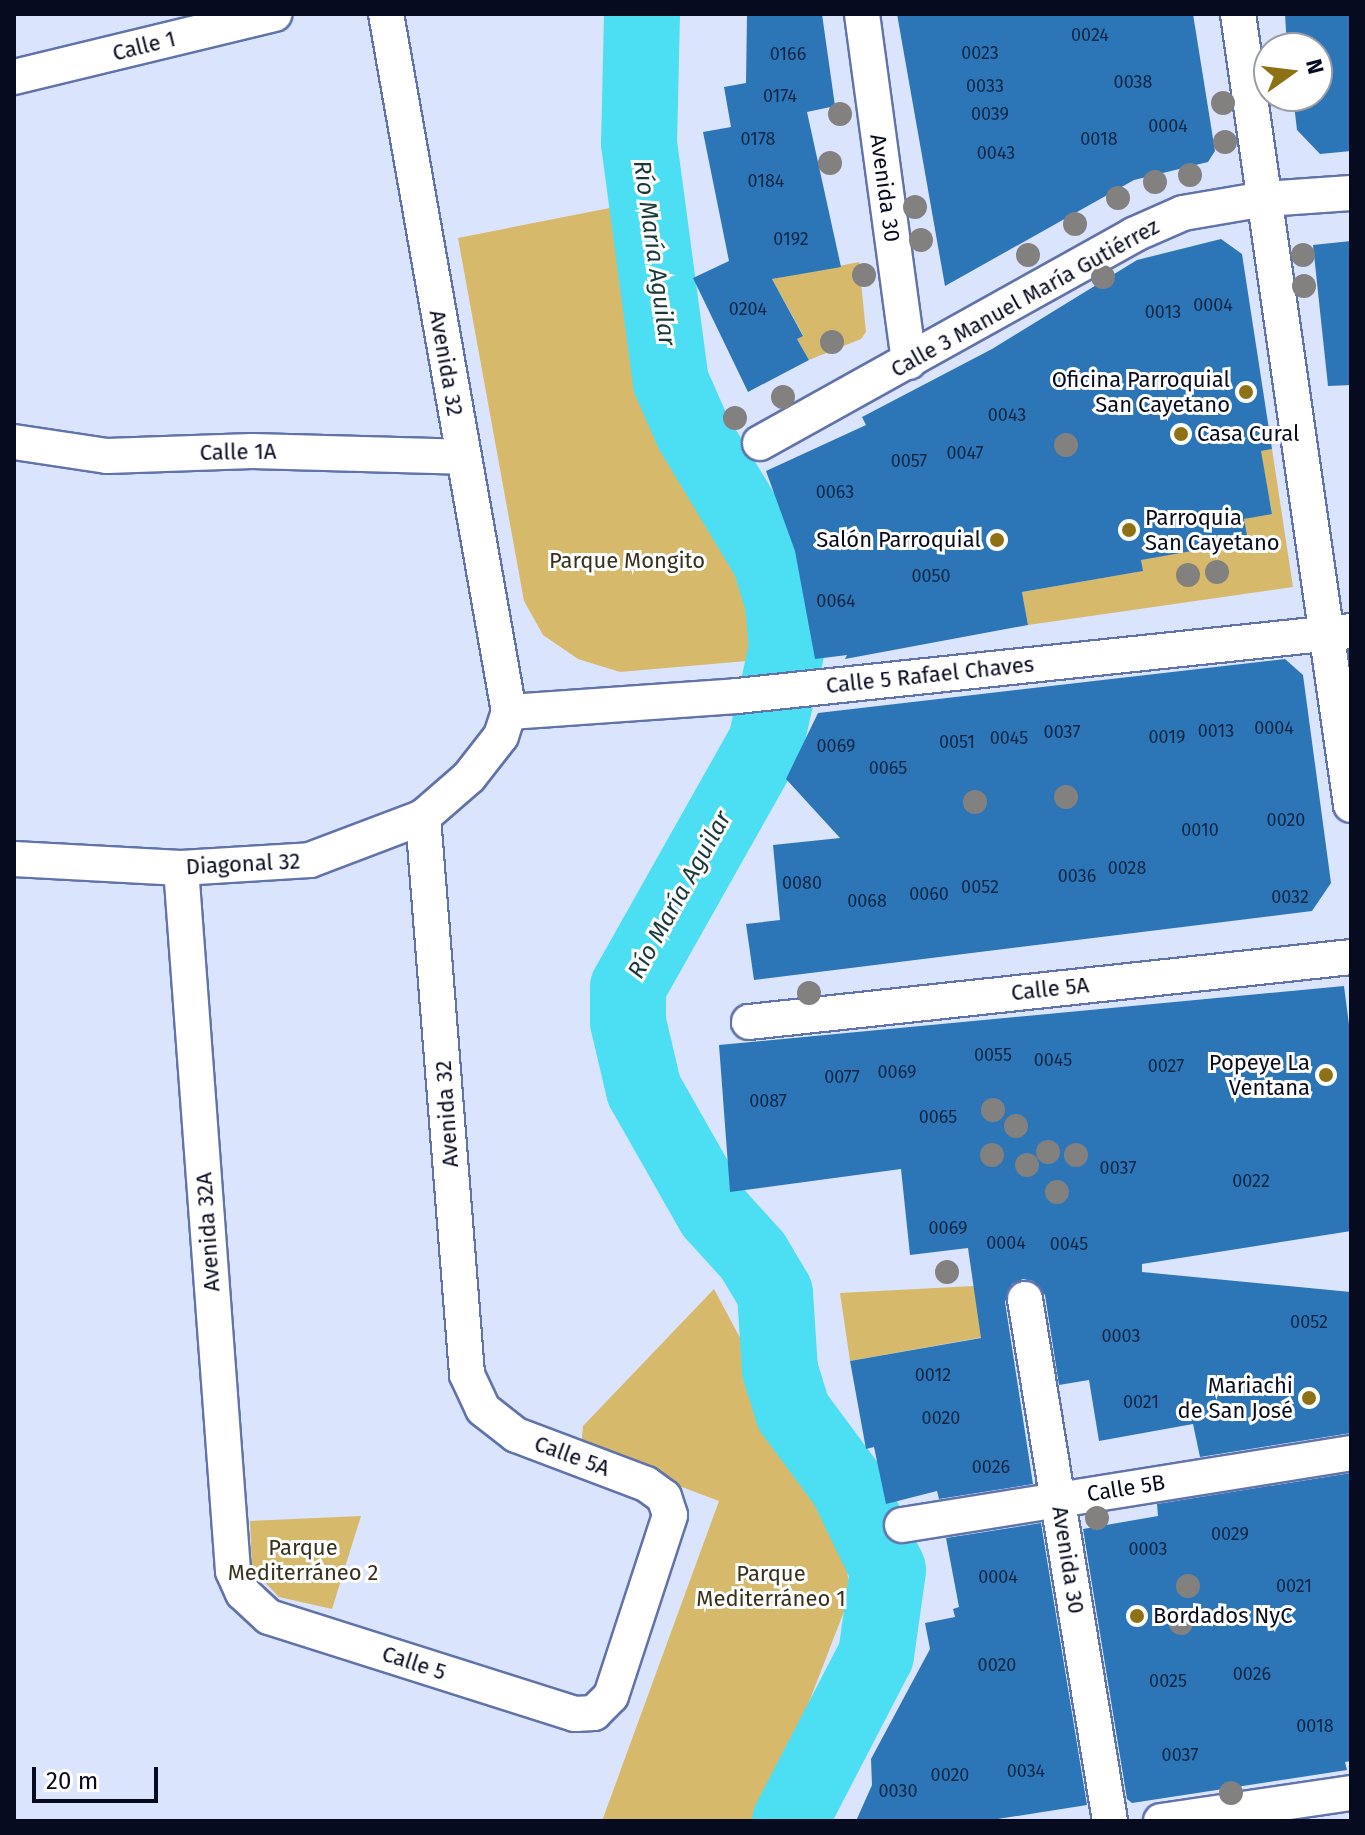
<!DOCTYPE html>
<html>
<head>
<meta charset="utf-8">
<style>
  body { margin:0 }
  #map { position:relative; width:1365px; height:1835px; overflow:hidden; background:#dbe4fd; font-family:"Fira Sans",sans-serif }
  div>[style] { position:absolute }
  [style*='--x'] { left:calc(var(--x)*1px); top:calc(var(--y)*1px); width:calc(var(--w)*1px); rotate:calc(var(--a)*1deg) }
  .green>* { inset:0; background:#d7b96b }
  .river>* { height:76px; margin:-38px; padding:0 38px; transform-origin:38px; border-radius:38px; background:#4cdef3 }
  .building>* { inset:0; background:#2c76b7 }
  .roads { filter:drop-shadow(2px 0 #6073aa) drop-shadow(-2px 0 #6073aa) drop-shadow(0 2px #6073aa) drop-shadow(0 -2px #6073aa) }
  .street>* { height:34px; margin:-17px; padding:0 17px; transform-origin:17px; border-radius:17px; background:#fff }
  .trees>* { width:24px; height:24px; margin:-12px; border-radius:50%; background:#828180 }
  .dots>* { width:22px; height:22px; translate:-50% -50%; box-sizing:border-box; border:4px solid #fff; border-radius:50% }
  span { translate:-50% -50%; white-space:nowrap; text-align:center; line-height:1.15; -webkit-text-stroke:6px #fff; paint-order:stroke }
  .number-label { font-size:18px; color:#102645 }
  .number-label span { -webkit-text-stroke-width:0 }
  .street-label { font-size:22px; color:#060b1f }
  .poi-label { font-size:22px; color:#060b1f }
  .right { translate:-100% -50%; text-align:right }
  .left { translate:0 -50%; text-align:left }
  .park-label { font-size:22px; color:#39301a }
  .water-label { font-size:24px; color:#19383c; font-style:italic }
  .frame { position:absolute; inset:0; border:16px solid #060b1f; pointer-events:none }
  .north { position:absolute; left:1253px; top:32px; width:80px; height:80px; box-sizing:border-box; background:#fff; border:2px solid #9b9da5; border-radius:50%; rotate:76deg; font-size:22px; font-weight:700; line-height:32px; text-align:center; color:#060b1f }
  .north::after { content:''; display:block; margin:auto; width:28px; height:36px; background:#8e7015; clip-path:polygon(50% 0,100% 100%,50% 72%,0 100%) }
  .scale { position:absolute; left:32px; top:1767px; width:126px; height:36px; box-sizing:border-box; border:4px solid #060b1f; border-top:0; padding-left:10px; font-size:24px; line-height:28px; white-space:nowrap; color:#060b1f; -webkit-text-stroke:6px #fff; paint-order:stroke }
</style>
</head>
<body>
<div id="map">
  <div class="green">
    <i style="clip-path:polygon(630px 204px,659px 389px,684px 445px,756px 567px,771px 659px,620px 672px,578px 659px,543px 635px,524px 601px,458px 238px)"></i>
    <i style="clip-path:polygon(859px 262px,866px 332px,861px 339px,809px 360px,797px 339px,803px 335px,772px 279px)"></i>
    <i style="clip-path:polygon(1272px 449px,1293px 587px,1028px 625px,1022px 592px,1142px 571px,1141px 560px,1244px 519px,1272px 513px,1264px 470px,1232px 456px)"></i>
    <i style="clip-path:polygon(973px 1286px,997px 1287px,1006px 1333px,850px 1361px,840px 1293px)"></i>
    <i style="clip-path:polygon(714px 1289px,771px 1396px,804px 1480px,843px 1532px,850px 1596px,763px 1821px,602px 1821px,719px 1501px,581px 1449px,583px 1426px)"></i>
    <i style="clip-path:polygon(361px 1516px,332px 1609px,279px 1597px,252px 1569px,250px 1521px)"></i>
  </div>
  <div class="river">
    <i style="--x:642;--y:14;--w:129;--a:91.3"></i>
    <i style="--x:639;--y:143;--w:241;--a:82.4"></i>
    <i style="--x:671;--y:382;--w:55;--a:66.3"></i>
    <i style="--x:693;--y:432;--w:149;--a:59"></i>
    <i style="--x:770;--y:560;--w:45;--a:73.2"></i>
    <i style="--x:783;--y:603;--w:45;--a:84.9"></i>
    <i style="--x:787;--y:648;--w:96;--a:102.6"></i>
    <i style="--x:766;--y:742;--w:281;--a:119.4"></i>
    <i style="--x:628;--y:987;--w:35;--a:90"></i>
    <i style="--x:628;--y:1022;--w:70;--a:76.8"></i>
    <i style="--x:644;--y:1090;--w:142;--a:60.4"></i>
    <i style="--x:714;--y:1213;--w:58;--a:47.8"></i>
    <i style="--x:753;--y:1256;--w:43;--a:59.3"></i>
    <i style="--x:775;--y:1293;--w:77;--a:86.3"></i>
    <i style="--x:780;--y:1370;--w:44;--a:72.8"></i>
    <i style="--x:793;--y:1412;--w:91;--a:53.5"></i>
    <i style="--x:847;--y:1485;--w:94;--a:64.2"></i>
    <i style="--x:888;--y:1570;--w:86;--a:98"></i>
    <i style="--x:876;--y:1655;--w:187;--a:117.4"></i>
  </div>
  <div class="building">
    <i style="clip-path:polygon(747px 14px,822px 14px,835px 106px,807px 112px,841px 267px,772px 279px,803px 336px,797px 339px,809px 360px,748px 392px,693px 278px,729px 261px,703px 132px,731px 127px,724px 87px,746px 83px)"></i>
    <i style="clip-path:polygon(897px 14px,1193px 14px,1215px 151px,1208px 162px,1134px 180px,945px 286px)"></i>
    <i style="clip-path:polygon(1285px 14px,1351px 14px,1351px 151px,1320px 154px,1297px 130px,1293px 96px,1317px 96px,1317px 48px,1287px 48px)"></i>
    <i style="clip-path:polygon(1221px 239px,1242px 254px,1272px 449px,1261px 451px,1272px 514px,1244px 519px,1248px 541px,1141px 560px,1143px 571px,1022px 592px,1028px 625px,845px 659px,847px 655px,815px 659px,795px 551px,766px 471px,866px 425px,862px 417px,992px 349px,1137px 260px)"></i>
    <i style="clip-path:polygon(1351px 241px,1351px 385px,1328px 386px,1313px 245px)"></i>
    <i style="clip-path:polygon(1285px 659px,1303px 675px,1331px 883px,1312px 911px,754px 980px,746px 924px,780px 920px,773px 845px,840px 838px,786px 779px,818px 713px)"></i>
    <i style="clip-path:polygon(1344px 986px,1351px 1040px,1351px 1231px,1142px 1264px,1142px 1272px,1351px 1292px,1351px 1433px,1200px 1457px,1193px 1424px,1099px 1441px,1089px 1380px,1059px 1385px,1045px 1295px,1033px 1281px,1023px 1279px,1012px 1284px,1005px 1302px,1033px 1484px,939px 1499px,937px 1491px,886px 1504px,874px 1447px,866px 1449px,850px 1361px,981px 1338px,968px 1248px,910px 1255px,901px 1169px,730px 1192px,719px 1045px)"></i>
    <i style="clip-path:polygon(1351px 1473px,1351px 1761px,1345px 1762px,1347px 1770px,1132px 1803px,1127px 1799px,1083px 1529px,1158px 1516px,1157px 1504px)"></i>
    <i style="clip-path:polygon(1041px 1523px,1087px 1805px,985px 1821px,856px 1821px,872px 1785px,871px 1759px,930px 1649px,925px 1623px,955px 1617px,953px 1609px,959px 1607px,946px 1538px)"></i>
  </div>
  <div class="roads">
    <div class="street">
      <i style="--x:862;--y:14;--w:351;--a:82.3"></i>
      <i style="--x:1238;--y:14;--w:799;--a:81.87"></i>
      <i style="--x:14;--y:77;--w:268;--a:-13.6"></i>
      <i style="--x:14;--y:442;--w:94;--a:8.6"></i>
      <i style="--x:107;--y:456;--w:145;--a:-2"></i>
      <i style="--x:252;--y:451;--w:210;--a:1.6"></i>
      <i style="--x:760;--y:443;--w:427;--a:-29.1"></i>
      <i style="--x:1133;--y:235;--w:55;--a:-23.7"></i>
      <i style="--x:1183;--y:213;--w:83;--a:-9.7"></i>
      <i style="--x:1265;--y:199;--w:86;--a:-4"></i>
      <i style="--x:509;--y:712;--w:229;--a:-4"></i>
      <i style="--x:737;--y:696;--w:617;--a:-6.04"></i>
      <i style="--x:14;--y:859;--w:167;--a:3.1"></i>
      <i style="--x:181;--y:868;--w:129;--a:-3.5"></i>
      <i style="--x:310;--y:860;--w:121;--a:-20.8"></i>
      <i style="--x:423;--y:817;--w:61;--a:-41"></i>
      <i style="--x:469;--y:777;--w:52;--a:-52"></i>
      <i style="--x:501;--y:736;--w:25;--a:-72"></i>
      <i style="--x:509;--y:712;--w:709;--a:-99.99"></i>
      <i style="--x:181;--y:868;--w:705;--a:85.77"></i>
      <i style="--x:233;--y:1571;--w:24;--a:66"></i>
      <i style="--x:243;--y:1593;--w:35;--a:43"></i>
      <i style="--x:269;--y:1617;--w:321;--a:17.6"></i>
      <i style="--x:575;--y:1714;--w:19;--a:-3"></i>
      <i style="--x:594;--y:1713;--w:24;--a:-45"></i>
      <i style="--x:611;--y:1696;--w:190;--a:-71.9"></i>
      <i style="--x:670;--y:1515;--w:19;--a:-108"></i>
      <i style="--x:664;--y:1497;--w:22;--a:-144"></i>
      <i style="--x:646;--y:1484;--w:139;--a:-159.3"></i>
      <i style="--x:516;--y:1435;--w:42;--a:-141.8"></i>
      <i style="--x:483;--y:1409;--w:38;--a:-115"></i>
      <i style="--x:467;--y:1374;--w:559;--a:-94.52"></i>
      <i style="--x:749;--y:1022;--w:605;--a:-6.16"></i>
      <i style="--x:1025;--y:1299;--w:529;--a:80.75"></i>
      <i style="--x:902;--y:1525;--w:455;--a:-9.1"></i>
      <i style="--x:1161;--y:1821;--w:192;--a:-8.4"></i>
    </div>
  </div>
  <div class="trees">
    <i style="left:1223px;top:103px"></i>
    <i style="left:840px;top:114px"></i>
    <i style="left:1225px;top:142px"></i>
    <i style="left:830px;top:163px"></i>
    <i style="left:1190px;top:175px"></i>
    <i style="left:1155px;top:182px"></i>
    <i style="left:1118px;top:198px"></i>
    <i style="left:915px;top:207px"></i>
    <i style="left:1075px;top:224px"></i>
    <i style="left:921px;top:240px"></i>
    <i style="left:1028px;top:255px"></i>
    <i style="left:1303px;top:255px"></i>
    <i style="left:864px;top:275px"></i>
    <i style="left:1103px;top:277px"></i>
    <i style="left:1304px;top:286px"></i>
    <i style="left:832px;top:342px"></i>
    <i style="left:783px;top:397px"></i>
    <i style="left:735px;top:418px"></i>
    <i style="left:1066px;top:445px"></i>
    <i style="left:1217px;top:572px"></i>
    <i style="left:1188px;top:575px"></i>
    <i style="left:1066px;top:797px"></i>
    <i style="left:975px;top:802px"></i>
    <i style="left:809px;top:993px"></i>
    <i style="left:993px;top:1110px"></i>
    <i style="left:1016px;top:1126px"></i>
    <i style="left:1048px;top:1152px"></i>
    <i style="left:992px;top:1155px"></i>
    <i style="left:1076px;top:1155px"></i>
    <i style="left:1027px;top:1165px"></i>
    <i style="left:1057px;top:1192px"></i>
    <i style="left:947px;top:1272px"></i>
    <i style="left:1097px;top:1518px"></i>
    <i style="left:1188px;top:1586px"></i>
    <i style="left:1181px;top:1623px"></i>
    <i style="left:1231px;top:1793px"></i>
  </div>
  <div class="dots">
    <i style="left:1246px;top:392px;background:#8e7015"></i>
    <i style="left:1181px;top:434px;background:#8e7015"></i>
    <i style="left:1129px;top:530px;background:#8e7015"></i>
    <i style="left:997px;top:540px;background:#8e7015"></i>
    <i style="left:1326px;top:1075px;background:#8e7015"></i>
    <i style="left:1309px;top:1398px;background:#8e7015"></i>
    <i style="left:1137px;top:1616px;background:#8e7015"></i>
  </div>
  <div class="number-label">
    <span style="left:1090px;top:35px">0024</span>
    <span style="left:980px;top:53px">0023</span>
    <span style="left:788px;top:54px">0166</span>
    <span style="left:1133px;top:82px">0038</span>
    <span style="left:985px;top:86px">0033</span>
    <span style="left:780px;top:96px">0174</span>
    <span style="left:990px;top:114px">0039</span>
    <span style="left:1168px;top:126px">0004</span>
    <span style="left:758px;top:139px">0178</span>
    <span style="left:1099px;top:139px">0018</span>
    <span style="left:996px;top:153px">0043</span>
    <span style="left:766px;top:181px">0184</span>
    <span style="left:791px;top:239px">0192</span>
    <span style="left:1213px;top:305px">0004</span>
    <span style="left:748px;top:309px">0204</span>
    <span style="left:1163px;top:312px">0013</span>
    <span style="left:1007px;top:415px">0043</span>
    <span style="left:965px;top:453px">0047</span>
    <span style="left:909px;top:461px">0057</span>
    <span style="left:835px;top:492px">0063</span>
    <span style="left:931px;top:576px">0050</span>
    <span style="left:836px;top:601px">0064</span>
    <span style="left:1274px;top:728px">0004</span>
    <span style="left:1216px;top:731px">0013</span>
    <span style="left:1062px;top:732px">0037</span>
    <span style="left:1167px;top:737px">0019</span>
    <span style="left:1009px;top:738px">0045</span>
    <span style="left:957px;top:742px">0051</span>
    <span style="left:836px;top:746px">0069</span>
    <span style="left:888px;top:768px">0065</span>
    <span style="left:1286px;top:820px">0020</span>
    <span style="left:1200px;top:830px">0010</span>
    <span style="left:1127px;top:868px">0028</span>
    <span style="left:1077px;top:876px">0036</span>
    <span style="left:802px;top:883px">0080</span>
    <span style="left:980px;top:887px">0052</span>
    <span style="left:929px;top:894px">0060</span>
    <span style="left:1290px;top:897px">0032</span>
    <span style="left:867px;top:901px">0068</span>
    <span style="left:993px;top:1055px">0055</span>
    <span style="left:1053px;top:1060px">0045</span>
    <span style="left:1166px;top:1066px">0027</span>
    <span style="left:897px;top:1072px">0069</span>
    <span style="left:842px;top:1077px">0077</span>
    <span style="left:768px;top:1101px">0087</span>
    <span style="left:938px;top:1117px">0065</span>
    <span style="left:1118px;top:1168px">0037</span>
    <span style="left:1251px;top:1181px">0022</span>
    <span style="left:948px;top:1228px">0069</span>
    <span style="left:1006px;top:1243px">0004</span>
    <span style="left:1069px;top:1244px">0045</span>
    <span style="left:1309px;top:1322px">0052</span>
    <span style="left:1121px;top:1336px">0003</span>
    <span style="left:933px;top:1375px">0012</span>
    <span style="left:1141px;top:1402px">0021</span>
    <span style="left:941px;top:1418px">0020</span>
    <span style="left:991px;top:1467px">0026</span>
    <span style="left:1230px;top:1534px">0029</span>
    <span style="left:1148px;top:1549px">0003</span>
    <span style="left:998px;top:1577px">0004</span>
    <span style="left:1294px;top:1586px">0021</span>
    <span style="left:997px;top:1665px">0020</span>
    <span style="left:1252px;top:1674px">0026</span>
    <span style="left:1168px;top:1681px">0025</span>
    <span style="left:1315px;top:1726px">0018</span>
    <span style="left:1180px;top:1755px">0037</span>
    <span style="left:1026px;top:1771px">0034</span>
    <span style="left:950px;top:1775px">0020</span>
    <span style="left:898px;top:1791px">0030</span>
  </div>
  <div class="street-label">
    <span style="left:144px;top:46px;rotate:-14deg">Calle 1</span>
    <span style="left:885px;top:188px;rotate:82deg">Avenida 30</span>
    <span style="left:1025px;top:298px;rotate:-29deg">Calle 3 Manuel María Gutiérrez</span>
    <span style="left:446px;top:363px;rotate:80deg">Avenida 32</span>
    <span style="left:238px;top:452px;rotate:-1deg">Calle 1A</span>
    <span style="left:930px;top:675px;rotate:-6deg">Calle 5 Rafael Chaves</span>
    <span style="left:243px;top:864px;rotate:-3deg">Diagonal 32</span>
    <span style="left:1050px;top:989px;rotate:-6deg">Calle 5A</span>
    <span style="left:447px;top:1114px;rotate:-94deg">Avenida 32</span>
    <span style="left:208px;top:1232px;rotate:-94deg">Avenida 32A</span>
    <span style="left:572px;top:1456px;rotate:20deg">Calle 5A</span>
    <span style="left:1126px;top:1488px;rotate:-9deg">Calle 5B</span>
    <span style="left:1068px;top:1560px;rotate:81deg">Avenida 30</span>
    <span style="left:414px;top:1663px;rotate:18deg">Calle 5</span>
  </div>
  <div class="poi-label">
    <span class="right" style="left:1230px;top:392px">Oficina Parroquial<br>San Cayetano</span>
    <span class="left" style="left:1197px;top:434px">Casa Cural</span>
    <span class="left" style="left:1145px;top:530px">Parroquia<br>San Cayetano</span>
    <span class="right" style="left:981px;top:540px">Salón Parroquial</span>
    <span class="right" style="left:1310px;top:1075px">Popeye La<br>Ventana</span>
    <span class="right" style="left:1293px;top:1398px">Mariachi<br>de San José</span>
    <span class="left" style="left:1153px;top:1616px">Bordados NyC</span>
  </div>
  <div class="park-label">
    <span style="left:627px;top:561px">Parque Mongito</span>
    <span style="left:303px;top:1560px">Parque<br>Mediterráneo 2</span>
    <span style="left:771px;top:1586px">Parque<br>Mediterráneo 1</span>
  </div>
  <div class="water-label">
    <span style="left:654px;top:253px;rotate:82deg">Río María Aguilar</span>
    <span style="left:680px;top:895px;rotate:-61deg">Río María Aguilar</span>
  </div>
  <div class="frame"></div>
  <div class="north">N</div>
  <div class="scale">20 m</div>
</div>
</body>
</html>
